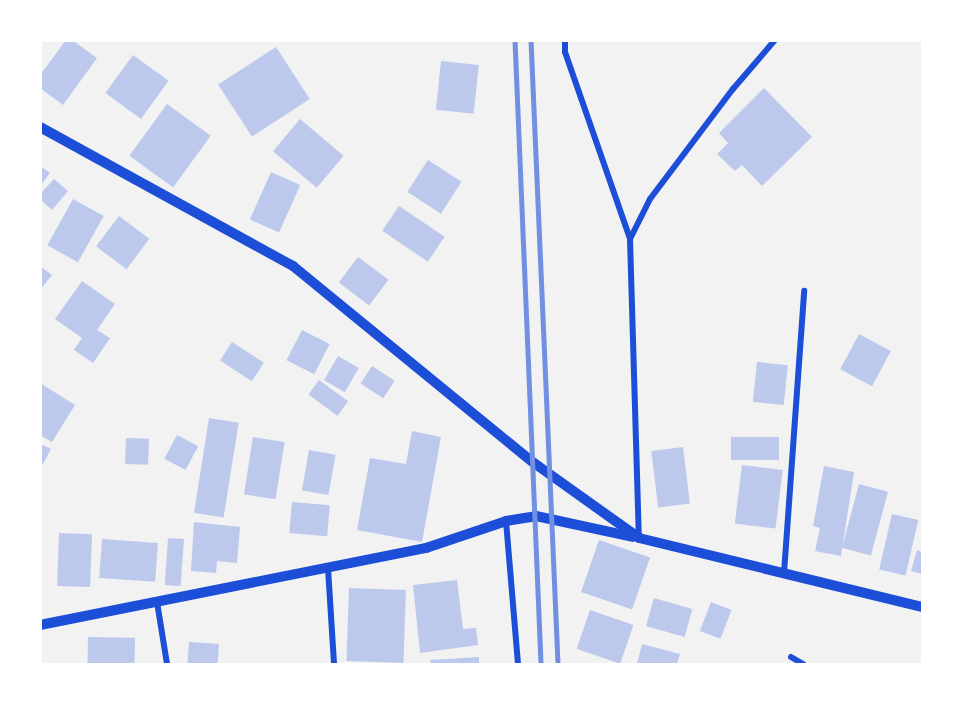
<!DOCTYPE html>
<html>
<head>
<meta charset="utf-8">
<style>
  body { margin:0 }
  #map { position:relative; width:963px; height:705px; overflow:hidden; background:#f2f2f2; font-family:"Work Sans",sans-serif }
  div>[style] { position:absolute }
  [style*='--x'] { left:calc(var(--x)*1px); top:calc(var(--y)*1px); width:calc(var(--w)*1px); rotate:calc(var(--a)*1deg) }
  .building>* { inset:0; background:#bdc9ec; transform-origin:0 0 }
  .minor>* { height:6px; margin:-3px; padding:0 3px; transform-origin:3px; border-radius:3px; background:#1d4ed8 }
  .tertiary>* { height:10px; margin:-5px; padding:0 5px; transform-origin:5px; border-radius:5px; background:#1d4ed8 }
  .rail>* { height:4.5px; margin:-2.25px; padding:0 2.25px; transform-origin:2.25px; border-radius:2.25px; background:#7290e2 }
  span { translate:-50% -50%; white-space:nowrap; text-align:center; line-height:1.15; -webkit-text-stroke:4.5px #fff; paint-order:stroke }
  .frame { position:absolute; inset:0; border:42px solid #fff; pointer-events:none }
</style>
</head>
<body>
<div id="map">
  <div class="building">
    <i style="clip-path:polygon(66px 40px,72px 40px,97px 58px,63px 105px,40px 88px,40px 75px)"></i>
    <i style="left:276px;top:47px;width:62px;height:69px;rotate:57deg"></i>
    <i style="left:133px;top:55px;width:44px;height:47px;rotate:36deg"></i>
    <i style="left:441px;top:61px;width:38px;height:49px;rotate:6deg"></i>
    <i style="clip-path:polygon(764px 88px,812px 137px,762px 186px,742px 165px,735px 171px,717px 154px,728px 143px,719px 133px)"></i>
    <i style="left:167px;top:104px;width:54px;height:64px;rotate:36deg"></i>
    <i style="left:300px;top:119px;width:57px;height:42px;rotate:40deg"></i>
    <i style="left:428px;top:160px;width:40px;height:38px;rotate:33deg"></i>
    <i style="clip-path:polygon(40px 166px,50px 173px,40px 186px)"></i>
    <i style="left:271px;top:172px;width:32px;height:52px;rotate:24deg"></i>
    <i style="clip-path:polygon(54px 179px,68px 191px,52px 210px,40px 199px,40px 194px)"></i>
    <i style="left:73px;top:199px;width:35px;height:53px;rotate:29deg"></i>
    <i style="left:399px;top:206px;width:55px;height:30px;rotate:34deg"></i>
    <i style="left:119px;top:216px;width:38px;height:38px;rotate:37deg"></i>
    <i style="left:358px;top:257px;width:38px;height:32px;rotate:37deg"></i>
    <i style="clip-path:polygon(40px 266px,52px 275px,40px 290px)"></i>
    <i style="clip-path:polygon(82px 281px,115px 304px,97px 330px,110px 338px,93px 363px,74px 350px,82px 338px,55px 319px)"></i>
    <i style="left:302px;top:330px;width:31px;height:34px;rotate:27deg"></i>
    <i style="left:859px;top:334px;width:36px;height:40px;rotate:28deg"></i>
    <i style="left:232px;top:342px;width:38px;height:22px;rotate:33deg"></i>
    <i style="left:338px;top:356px;width:24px;height:28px;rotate:30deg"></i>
    <i style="left:757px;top:362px;width:31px;height:40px;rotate:6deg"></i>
    <i style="left:372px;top:366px;width:27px;height:21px;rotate:33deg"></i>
    <i style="left:319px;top:380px;width:36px;height:18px;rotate:36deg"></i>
    <i style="clip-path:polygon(40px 383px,75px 405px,52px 442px,40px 435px)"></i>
    <i style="left:209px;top:418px;width:30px;height:96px;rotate:9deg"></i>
    <i style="clip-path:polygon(412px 431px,441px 437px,422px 542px,357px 530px,370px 458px,406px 464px)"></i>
    <i style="left:177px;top:435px;width:24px;height:27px;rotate:28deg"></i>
    <i style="left:253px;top:437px;width:32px;height:58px;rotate:9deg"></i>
    <i style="left:731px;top:437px;width:48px;height:23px"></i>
    <i style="left:126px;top:438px;width:23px;height:26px;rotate:2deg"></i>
    <i style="clip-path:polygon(40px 444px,51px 449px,40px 469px)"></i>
    <i style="left:683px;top:447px;width:57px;height:32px;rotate:83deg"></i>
    <i style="left:309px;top:450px;width:27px;height:41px;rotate:10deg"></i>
    <i style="left:742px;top:465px;width:41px;height:59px;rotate:7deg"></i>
    <i style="clip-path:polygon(824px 466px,854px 472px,841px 556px,815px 551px,820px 528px,813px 526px)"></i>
    <i style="left:859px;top:484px;width:30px;height:66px;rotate:15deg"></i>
    <i style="left:292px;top:502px;width:38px;height:31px;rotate:5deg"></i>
    <i style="left:892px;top:514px;width:27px;height:57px;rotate:13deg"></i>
    <i style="clip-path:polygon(194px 522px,240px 527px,237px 563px,217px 561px,216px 573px,191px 571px)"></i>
    <i style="left:59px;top:533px;width:33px;height:53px;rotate:2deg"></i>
    <i style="left:168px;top:538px;width:16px;height:47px;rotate:4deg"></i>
    <i style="left:102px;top:539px;width:56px;height:39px;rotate:4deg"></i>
    <i style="left:599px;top:540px;width:54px;height:55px;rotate:19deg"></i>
    <i style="clip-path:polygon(917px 550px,922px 552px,922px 574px,911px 571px)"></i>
    <i style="clip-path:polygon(457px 580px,463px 629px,476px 628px,478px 645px,420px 653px,413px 585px)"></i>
    <i style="left:349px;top:588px;width:57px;height:73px;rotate:2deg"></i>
    <i style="left:654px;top:598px;width:40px;height:29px;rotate:16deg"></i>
    <i style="left:711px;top:602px;width:22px;height:31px;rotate:21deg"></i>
    <i style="left:590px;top:610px;width:46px;height:41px;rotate:19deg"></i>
    <i style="left:88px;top:637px;width:47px;height:27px;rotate:1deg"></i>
    <i style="left:189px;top:642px;width:30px;height:22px;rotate:4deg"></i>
    <i style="clip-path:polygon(642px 644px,680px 654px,677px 664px,637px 664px)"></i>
    <i style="clip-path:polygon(479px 657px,479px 664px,431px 664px,430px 660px)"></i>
  </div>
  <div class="minor">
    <i style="--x:565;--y:40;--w:12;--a:90"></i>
    <i style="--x:565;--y:52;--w:198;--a:70.8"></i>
    <i style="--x:630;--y:239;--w:299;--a:88.3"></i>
    <i style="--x:630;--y:239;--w:45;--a:-63.4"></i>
    <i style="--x:650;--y:199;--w:138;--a:-53"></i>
    <i style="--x:733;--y:89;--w:65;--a:-49.4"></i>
    <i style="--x:506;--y:521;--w:144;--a:85.2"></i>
    <i style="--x:328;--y:568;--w:96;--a:86.4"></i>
    <i style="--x:784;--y:573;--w:283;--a:-85.9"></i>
    <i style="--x:157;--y:602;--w:63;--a:80.8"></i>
    <i style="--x:791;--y:657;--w:14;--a:30"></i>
  </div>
  <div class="tertiary">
    <i style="--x:40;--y:127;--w:289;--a:28.8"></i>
    <i style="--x:293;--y:266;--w:311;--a:39.3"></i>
    <i style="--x:534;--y:463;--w:129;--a:35.5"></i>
    <i style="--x:639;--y:538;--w:291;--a:13.7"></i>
    <i style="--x:40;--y:625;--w:394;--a:-11.3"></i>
    <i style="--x:426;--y:548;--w:84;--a:-18.6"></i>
    <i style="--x:506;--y:521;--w:30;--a:-9"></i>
    <i style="--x:536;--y:516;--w:99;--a:12.2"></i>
  </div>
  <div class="rail">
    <i style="--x:515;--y:40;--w:625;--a:87.61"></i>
    <i style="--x:531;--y:40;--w:625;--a:87.52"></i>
  </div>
  <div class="frame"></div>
</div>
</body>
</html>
